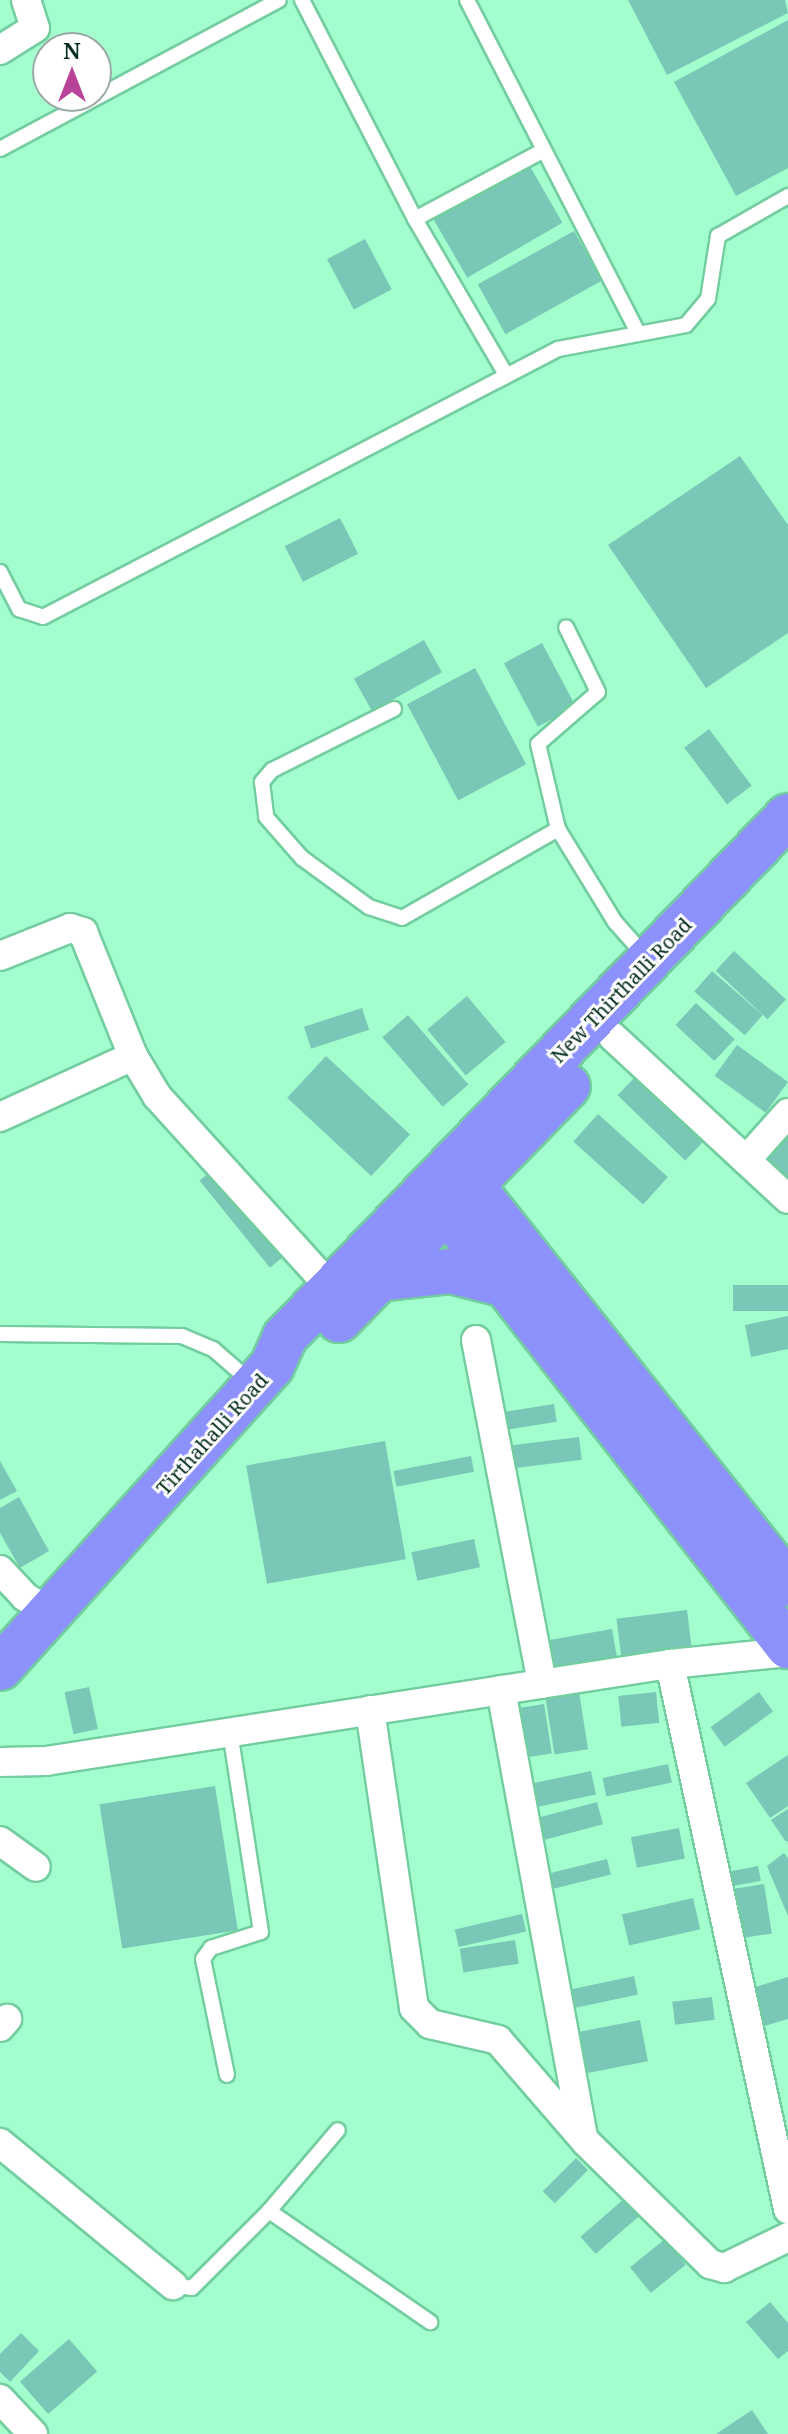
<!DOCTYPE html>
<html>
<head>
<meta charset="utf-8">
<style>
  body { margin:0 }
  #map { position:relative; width:788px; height:2434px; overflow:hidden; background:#a3fecd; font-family:"Noto Serif",serif }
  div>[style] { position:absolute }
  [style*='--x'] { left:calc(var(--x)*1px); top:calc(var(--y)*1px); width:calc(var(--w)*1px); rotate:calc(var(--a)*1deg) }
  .building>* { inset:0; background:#79c7b7; transform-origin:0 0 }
  .roads { filter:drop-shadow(2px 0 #73cd9f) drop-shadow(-2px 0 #73cd9f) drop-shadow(0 2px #73cd9f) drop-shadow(0 -2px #73cd9f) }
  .lane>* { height:14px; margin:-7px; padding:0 7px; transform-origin:7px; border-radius:7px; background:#fff }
  .street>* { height:28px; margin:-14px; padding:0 14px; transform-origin:14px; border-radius:14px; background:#fff }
  .highway>* { height:44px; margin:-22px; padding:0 22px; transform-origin:22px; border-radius:22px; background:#8d91fc }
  span { translate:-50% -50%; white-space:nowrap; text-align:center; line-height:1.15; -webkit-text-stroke:6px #fff; paint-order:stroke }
  .street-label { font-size:20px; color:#052d1b }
  .north { position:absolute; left:32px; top:32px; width:80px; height:80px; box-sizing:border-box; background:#fff; border:2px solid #9baba4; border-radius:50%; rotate:0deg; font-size:22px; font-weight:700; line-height:32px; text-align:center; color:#052d1b }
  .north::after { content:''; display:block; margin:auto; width:28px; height:36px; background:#ba439a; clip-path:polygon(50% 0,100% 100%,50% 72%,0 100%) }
</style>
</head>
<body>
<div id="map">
  <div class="building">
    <i style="clip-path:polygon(628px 0,785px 0,788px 13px,667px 75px)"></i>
    <i style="clip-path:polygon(788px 20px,788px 168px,736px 196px,674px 82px)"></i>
    <i style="left:528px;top:163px;width:69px;height:110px;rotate:60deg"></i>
    <i style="left:574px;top:231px;width:57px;height:110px;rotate:61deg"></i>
    <i style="left:365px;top:239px;width:57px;height:43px;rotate:62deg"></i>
    <i style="clip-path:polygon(740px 456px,788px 525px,788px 633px,706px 688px,608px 545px)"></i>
    <i style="left:340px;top:518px;width:40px;height:62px;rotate:63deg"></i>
    <i style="left:424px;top:640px;width:37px;height:80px;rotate:61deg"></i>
    <i style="left:542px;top:643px;width:72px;height:43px;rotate:62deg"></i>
    <i style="left:475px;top:668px;width:109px;height:77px;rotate:62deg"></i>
    <i style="left:709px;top:729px;width:71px;height:31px;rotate:53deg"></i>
    <i style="left:734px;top:951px;width:71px;height:27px;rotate:43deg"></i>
    <i style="left:712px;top:971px;width:67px;height:27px;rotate:41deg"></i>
    <i style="left:467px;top:996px;width:60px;height:52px;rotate:50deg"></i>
    <i style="left:696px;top:1003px;width:53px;height:30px;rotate:43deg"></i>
    <i style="left:362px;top:1008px;width:23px;height:61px;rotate:72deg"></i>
    <i style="left:408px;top:1015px;width:92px;height:34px;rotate:49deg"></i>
    <i style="left:737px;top:1045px;width:63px;height:38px;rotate:36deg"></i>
    <i style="left:326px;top:1056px;width:115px;height:57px;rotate:43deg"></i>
    <i style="left:637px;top:1075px;width:94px;height:28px;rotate:44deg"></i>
    <i style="left:598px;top:1114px;width:94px;height:37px;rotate:42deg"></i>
    <i style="clip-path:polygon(788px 1135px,788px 1184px,764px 1161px)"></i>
    <i style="left:215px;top:1168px;width:112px;height:20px;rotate:51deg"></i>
    <i style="left:788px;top:1285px;width:26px;height:55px;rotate:90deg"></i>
    <i style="clip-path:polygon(788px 1316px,788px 1349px,751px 1357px,745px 1325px)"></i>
    <i style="left:554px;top:1404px;width:18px;height:60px;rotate:81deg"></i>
    <i style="left:579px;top:1437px;width:23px;height:76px;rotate:83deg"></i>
    <i style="left:385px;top:1441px;width:120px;height:141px;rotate:80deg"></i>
    <i style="left:471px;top:1456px;width:16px;height:79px;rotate:79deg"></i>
    <i style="clip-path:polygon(0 1461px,17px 1491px,0 1500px)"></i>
    <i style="clip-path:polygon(19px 1497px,49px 1551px,20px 1568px,0 1533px,0 1508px)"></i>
    <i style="left:474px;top:1539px;width:29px;height:64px;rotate:78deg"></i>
    <i style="left:687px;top:1610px;width:40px;height:71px;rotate:83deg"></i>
    <i style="left:612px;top:1629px;width:34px;height:69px;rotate:80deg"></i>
    <i style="left:89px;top:1687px;width:43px;height:25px;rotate:78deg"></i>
    <i style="left:579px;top:1692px;width:58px;height:34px;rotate:81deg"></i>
    <i style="left:656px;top:1692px;width:31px;height:38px;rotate:84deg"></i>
    <i style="left:759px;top:1692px;width:24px;height:60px;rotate:54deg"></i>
    <i style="left:544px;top:1704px;width:50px;height:30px;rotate:81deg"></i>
    <i style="clip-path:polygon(788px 1755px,788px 1806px,770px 1818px,746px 1783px)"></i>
    <i style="left:668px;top:1764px;width:19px;height:67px;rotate:78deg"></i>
    <i style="left:591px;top:1771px;width:24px;height:69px;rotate:78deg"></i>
    <i style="left:215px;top:1786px;width:146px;height:117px;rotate:81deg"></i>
    <i style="left:597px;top:1802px;width:23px;height:65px;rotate:75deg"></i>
    <i style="clip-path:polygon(788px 1809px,788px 1841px,786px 1842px,771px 1820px)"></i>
    <i style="left:679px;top:1828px;width:31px;height:49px;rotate:79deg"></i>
    <i style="clip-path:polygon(784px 1853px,788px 1858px,788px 1916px,767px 1866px)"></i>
    <i style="left:607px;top:1859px;width:16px;height:60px;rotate:76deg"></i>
    <i style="left:758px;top:1866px;width:15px;height:41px;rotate:79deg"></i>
    <i style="left:764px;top:1884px;width:50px;height:45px;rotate:81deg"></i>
    <i style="left:693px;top:1898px;width:32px;height:73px;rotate:77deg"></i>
    <i style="left:522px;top:1914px;width:18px;height:69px;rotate:77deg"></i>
    <i style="left:515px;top:1940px;width:24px;height:56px;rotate:81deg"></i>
    <i style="left:634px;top:1976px;width:19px;height:71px;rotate:78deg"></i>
    <i style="clip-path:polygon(788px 1977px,788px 2019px,761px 2027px,752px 1988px)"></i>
    <i style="left:712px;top:1997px;width:23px;height:40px;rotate:83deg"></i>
    <i style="left:640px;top:2020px;width:42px;height:72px;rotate:79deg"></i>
    <i style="left:576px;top:2158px;width:17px;height:47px;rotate:45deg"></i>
    <i style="left:625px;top:2198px;width:23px;height:59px;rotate:49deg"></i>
    <i style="left:665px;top:2239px;width:33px;height:45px;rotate:51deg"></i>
    <i style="clip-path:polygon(770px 2302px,788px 2323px,788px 2351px,778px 2359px,746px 2322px)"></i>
    <i style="clip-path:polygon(21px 2333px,39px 2351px,10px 2382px,0 2372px,0 2354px)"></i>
    <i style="left:69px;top:2339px;width:43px;height:65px;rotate:49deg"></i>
    <i style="clip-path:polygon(752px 2410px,768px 2434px,716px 2434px)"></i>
  </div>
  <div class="roads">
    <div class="lane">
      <i style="--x:302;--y:0;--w:246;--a:62.7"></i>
      <i style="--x:415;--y:219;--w:181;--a:59.7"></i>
      <i style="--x:467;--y:0;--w:372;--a:62.8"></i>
      <i style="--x:0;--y:149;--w:316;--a:-28.1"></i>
      <i style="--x:415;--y:219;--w:146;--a:-28.1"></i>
      <i style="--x:0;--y:572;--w:42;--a:62.8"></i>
      <i style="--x:19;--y:609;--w:25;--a:18"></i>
      <i style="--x:43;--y:617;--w:581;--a:-27.49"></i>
      <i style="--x:558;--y:349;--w:130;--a:-10.6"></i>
      <i style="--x:686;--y:325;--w:34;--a:-50"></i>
      <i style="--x:708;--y:299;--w:64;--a:-81"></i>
      <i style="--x:718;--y:236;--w:81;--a:-29.7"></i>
      <i style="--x:394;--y:709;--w:136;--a:153.4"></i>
      <i style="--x:272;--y:770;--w:16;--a:130"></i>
      <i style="--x:262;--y:782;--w:35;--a:83"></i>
      <i style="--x:266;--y:817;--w:55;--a:48.7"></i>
      <i style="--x:302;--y:858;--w:83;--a:36.2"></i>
      <i style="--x:369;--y:907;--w:35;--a:18"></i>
      <i style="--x:402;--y:918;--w:180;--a:-29.7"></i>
      <i style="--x:558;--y:829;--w:109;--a:58.5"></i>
      <i style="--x:615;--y:922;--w:48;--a:48.4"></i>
      <i style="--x:558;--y:829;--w:87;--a:-103.2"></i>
      <i style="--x:538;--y:744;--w:79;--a:-40.9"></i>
      <i style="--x:598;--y:692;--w:72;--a:-116.2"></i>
      <i style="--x:0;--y:1334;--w:182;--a:0.6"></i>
      <i style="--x:182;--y:1336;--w:34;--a:23"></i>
      <i style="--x:213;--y:1349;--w:50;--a:41"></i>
      <i style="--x:227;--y:2075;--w:118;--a:-101.7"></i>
      <i style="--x:203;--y:1959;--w:14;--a:-54"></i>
      <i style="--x:211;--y:1948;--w:52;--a:-17.7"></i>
      <i style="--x:261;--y:1932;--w:202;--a:-98.8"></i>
      <i style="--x:269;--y:2211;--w:106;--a:-49.6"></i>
      <i style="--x:173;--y:2285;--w:19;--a:9"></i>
      <i style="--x:192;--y:2288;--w:109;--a:-45"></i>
      <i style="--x:269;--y:2211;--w:196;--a:34.6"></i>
    </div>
    <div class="street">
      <i style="--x:0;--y:50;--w:41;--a:-32.2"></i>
      <i style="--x:35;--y:28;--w:29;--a:-108"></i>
      <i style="--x:0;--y:956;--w:75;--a:-21.8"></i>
      <i style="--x:70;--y:928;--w:14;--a:17"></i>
      <i style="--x:83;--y:932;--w:134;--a:68"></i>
      <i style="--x:133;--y:1056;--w:47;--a:59"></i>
      <i style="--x:157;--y:1096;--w:261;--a:47.8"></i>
      <i style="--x:613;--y:1037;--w:238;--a:42.8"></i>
      <i style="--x:0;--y:1117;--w:146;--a:-24.6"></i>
      <i style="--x:746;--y:1160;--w:63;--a:-48.2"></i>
      <i style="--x:476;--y:1340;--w:350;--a:79.1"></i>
      <i style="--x:0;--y:1570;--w:37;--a:47"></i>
      <i style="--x:25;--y:1597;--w:32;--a:30"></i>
      <i style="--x:670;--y:1664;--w:558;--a:77.78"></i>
      <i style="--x:501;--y:1690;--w:450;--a:79.6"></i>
      <i style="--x:370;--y:1710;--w:301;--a:81.6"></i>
      <i style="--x:414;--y:2008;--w:23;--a:45"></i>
      <i style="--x:430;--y:2024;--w:70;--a:13.2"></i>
      <i style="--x:498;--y:2040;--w:135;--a:49.2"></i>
      <i style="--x:586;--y:2142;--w:174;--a:44.5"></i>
      <i style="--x:710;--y:2264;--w:15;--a:16"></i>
      <i style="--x:724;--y:2268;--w:71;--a:-25.8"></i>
      <i style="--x:0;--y:1762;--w:46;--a:-1.2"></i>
      <i style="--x:46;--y:1761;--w:631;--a:-8.84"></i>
      <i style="--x:670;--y:1664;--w:119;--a:-5.8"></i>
      <i style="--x:0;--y:1841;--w:44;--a:35.8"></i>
      <i style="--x:0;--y:2027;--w:11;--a:-49"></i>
      <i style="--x:0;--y:2143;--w:224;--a:39.4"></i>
      <i style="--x:0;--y:2399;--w:48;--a:46.7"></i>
    </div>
    <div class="highway">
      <i style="--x:457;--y:1167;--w:532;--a:51.56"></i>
      <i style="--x:432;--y:1191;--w:578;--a:51.96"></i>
      <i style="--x:385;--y:1278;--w:65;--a:-6.1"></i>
      <i style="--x:450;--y:1271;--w:62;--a:14"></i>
      <i style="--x:339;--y:1320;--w:327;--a:-45.6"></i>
      <i style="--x:0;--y:1668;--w:406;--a:-48"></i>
      <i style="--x:272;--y:1366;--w:32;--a:-66"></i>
      <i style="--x:285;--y:1337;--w:724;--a:-46.01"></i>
    </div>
  </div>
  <div class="street-label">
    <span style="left:621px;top:990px;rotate:-46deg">New Thirthalli Road</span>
    <span style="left:212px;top:1434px;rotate:-48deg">Tirthahalli Road</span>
  </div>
  <div class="north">N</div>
</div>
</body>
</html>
